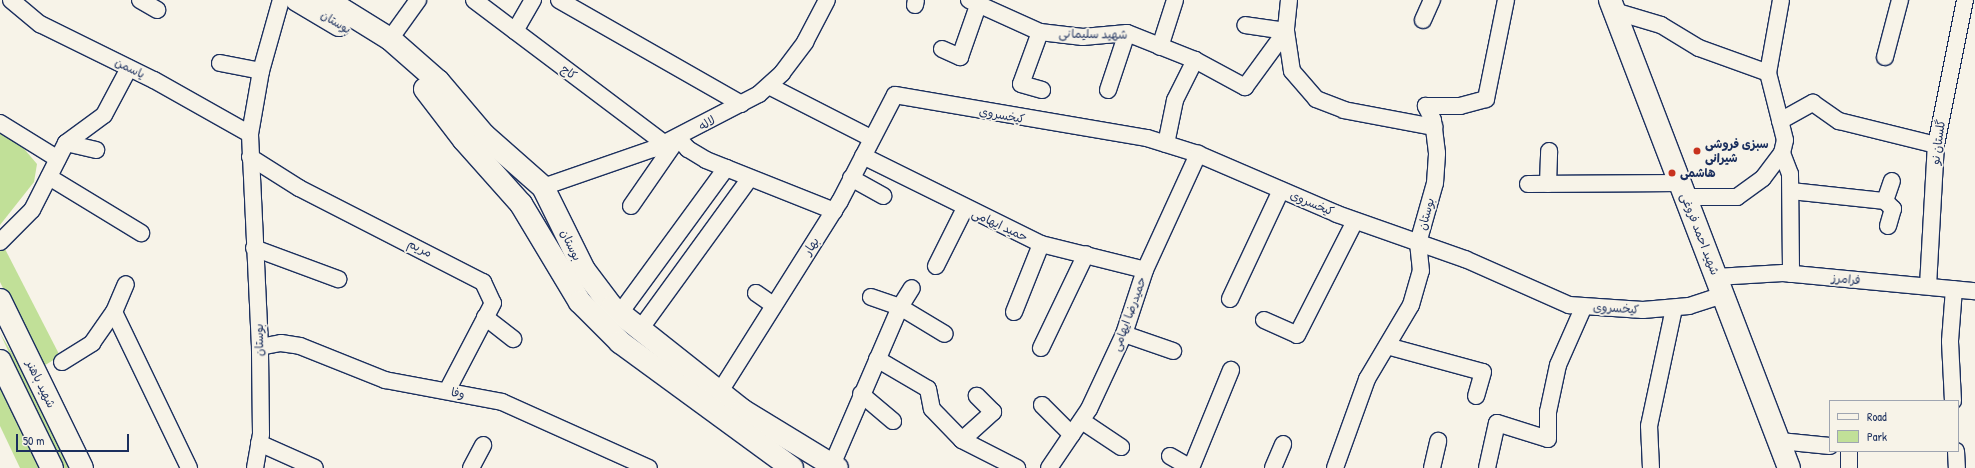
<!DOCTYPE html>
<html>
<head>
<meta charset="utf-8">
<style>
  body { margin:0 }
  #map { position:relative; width:1975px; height:468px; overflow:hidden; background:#f7f3e8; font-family:"Patrick Hand","Playpen Sans Arabic",sans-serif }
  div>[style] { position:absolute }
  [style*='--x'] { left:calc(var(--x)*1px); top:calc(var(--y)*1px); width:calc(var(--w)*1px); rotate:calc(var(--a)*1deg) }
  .green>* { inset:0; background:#c1e098 }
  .roads { filter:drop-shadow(1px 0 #1b2f5e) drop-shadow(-1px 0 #1b2f5e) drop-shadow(0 1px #1b2f5e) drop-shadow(0 -1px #1b2f5e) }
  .street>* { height:16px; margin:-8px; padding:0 8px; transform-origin:8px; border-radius:8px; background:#f7f3e8 }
  .secondary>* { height:22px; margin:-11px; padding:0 11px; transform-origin:11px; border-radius:11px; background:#f7f3e8 }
  .primary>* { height:22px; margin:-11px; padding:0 11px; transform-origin:11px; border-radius:11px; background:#f7f3e8 }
  .dots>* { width:11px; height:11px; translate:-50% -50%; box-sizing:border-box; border:2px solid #f7f3e8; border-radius:50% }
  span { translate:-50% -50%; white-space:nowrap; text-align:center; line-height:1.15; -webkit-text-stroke:3.5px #f7f3e8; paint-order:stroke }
  .street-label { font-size:12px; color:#1b2f5e }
  .poi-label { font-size:12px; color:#1b2f5e; font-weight:700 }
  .left { translate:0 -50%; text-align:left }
  .legend { position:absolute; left:1829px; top:400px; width:130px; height:52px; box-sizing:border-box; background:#f7f3e8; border:1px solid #9fa5b1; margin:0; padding:5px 7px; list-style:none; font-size:12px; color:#1b2f5e }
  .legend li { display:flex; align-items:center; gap:8px; height:20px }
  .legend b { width:20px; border:1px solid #9fa5b1 }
  .scale { position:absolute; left:16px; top:434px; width:113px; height:18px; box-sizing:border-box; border:2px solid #1b2f5e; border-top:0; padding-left:5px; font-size:12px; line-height:14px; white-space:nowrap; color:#1b2f5e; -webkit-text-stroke:3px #f7f3e8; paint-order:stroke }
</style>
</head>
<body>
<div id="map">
  <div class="green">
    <i style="clip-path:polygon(0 131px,20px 144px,37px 164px,34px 182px,0 225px)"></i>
    <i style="clip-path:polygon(4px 247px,60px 356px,42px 367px,0 282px,0 249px)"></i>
    <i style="clip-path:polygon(0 333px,43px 405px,73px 468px,62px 468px)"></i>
    <i style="clip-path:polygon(0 388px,40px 468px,20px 468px,0 426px)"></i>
  </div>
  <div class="roads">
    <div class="street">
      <i style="--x:11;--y:0;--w:38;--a:40"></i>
      <i style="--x:40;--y:24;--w:127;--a:26.2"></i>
      <i style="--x:154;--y:80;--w:110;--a:29.4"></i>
      <i style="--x:140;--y:0;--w:20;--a:30"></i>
      <i style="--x:474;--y:0;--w:239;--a:37"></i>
      <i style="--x:559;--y:0;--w:210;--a:29.7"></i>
      <i style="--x:969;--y:0;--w:78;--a:24.3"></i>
      <i style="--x:1040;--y:32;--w:43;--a:6.6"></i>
      <i style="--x:1083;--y:37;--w:44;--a:-5.2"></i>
      <i style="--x:1127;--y:33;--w:73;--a:21.7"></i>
      <i style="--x:1195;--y:60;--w:57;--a:28.4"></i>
      <i style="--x:1245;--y:87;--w:69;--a:-53.8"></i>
      <i style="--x:1286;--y:31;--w:41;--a:-171.7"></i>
      <i style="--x:1289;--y:0;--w:31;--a:96"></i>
      <i style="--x:1286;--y:31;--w:40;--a:81.5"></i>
      <i style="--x:1292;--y:71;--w:37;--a:49"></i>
      <i style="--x:1316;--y:99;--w:30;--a:21"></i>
      <i style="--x:1344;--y:110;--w:92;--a:10.7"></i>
      <i style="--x:915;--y:5;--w:5;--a:-79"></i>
      <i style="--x:1614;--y:11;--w:49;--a:16.6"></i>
      <i style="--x:1661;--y:25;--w:44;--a:31.2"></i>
      <i style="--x:1699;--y:48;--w:73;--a:19.9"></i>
      <i style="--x:1423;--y:20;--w:22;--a:-66"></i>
      <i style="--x:515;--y:31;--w:36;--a:-60"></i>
      <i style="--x:1040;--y:32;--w:55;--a:110.1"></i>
      <i style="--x:1021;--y:84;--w:22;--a:16"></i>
      <i style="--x:390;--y:39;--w:48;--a:-54.3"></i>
      <i style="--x:1160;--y:47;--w:49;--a:-72.3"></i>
      <i style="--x:942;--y:49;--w:20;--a:24"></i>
      <i style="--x:960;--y:57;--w:60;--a:-70.7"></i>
      <i style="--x:1885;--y:57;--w:59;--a:-75.3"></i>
      <i style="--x:220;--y:63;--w:42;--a:11"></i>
      <i style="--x:769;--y:86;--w:114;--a:27"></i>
      <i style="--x:1108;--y:90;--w:60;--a:-71.6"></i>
      <i style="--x:1780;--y:121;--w:38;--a:-29"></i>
      <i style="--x:1813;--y:103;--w:32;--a:35"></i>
      <i style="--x:1839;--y:121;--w:100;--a:13.9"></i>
      <i style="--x:0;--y:123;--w:68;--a:31.8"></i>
      <i style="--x:66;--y:143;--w:31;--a:13"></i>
      <i style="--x:1166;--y:144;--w:45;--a:-78.4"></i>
      <i style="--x:1175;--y:100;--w:45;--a:-63.4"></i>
      <i style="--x:1782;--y:153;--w:22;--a:69"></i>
      <i style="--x:1790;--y:174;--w:100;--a:89.4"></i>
      <i style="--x:863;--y:156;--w:199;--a:26.3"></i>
      <i style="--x:1041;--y:244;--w:107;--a:14"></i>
      <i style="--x:250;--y:157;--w:58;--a:32.3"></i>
      <i style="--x:299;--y:188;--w:207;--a:27.1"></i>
      <i style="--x:483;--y:282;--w:23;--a:65"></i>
      <i style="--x:493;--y:303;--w:99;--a:117.6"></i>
      <i style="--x:49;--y:177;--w:108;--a:31.3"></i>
      <i style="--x:851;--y:178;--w:37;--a:29"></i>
      <i style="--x:1528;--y:184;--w:152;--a:-0.4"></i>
      <i style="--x:1548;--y:184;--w:33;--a:-88"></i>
      <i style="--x:543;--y:187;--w:116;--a:-19.1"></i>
      <i style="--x:653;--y:149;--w:119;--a:-27.4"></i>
      <i style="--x:759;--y:94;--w:31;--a:-42"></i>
      <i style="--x:782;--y:73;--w:39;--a:-53"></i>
      <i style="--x:805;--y:42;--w:47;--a:-62.4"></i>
      <i style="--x:1791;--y:191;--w:95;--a:6.1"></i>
      <i style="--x:1686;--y:197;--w:51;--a:0"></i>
      <i style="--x:1737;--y:197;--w:32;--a:-36"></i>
      <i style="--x:1763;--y:178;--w:31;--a:-53"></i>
      <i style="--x:1782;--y:153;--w:13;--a:-77"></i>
      <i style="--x:1785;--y:140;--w:69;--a:-104.2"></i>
      <i style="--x:1768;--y:73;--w:74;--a:-79.9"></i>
      <i style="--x:631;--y:206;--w:83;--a:-55.3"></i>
      <i style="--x:678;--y:138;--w:15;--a:48"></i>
      <i style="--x:688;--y:149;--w:21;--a:31"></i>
      <i style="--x:706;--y:160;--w:138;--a:21.7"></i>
      <i style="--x:1888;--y:226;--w:18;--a:-74"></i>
      <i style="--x:1893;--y:209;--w:11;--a:-135"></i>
      <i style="--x:1885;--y:201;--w:21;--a:-71"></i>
      <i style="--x:0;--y:242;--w:45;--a:-45"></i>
      <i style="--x:32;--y:210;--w:75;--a:-63.1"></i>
      <i style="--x:66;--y:143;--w:47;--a:-36.4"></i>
      <i style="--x:104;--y:115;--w:53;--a:-62"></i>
      <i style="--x:254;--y:248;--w:90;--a:20.3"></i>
      <i style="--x:936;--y:266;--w:65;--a:-63.4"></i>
      <i style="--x:1716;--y:277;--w:67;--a:-3.4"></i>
      <i style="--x:1783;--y:273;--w:193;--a:5.4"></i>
      <i style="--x:1928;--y:286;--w:141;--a:-86.8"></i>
      <i style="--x:1936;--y:145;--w:148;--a:-78.7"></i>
      <i style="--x:756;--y:293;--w:21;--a:35"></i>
      <i style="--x:871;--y:297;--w:31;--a:19"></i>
      <i style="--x:900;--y:307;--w:52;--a:31"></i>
      <i style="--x:1230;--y:299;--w:120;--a:-64.9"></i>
      <i style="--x:114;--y:312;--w:173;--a:64.3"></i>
      <i style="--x:1014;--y:312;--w:73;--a:-68.3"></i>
      <i style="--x:620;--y:313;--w:180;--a:-53.8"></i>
      <i style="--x:485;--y:317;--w:36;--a:38"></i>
      <i style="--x:1264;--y:320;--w:36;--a:24"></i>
      <i style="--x:1297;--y:335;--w:128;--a:-63"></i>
      <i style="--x:641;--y:328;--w:185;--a:-54"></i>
      <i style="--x:1124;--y:334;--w:52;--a:19.1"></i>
      <i style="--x:1387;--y:346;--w:99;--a:15.2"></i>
      <i style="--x:1483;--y:372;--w:25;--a:106"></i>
      <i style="--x:260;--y:347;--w:21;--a:-11"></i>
      <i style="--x:281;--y:343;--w:19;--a:9"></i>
      <i style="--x:300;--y:346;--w:92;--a:21.8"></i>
      <i style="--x:385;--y:380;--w:119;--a:10.6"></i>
      <i style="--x:502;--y:402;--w:161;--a:24.2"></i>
      <i style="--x:1041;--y:348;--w:104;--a:-64.4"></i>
      <i style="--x:877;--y:359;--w:59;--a:30.5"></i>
      <i style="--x:928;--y:389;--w:20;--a:79"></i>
      <i style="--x:932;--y:409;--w:43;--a:45.9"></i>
      <i style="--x:962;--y:440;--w:62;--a:27"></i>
      <i style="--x:62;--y:362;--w:36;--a:-32"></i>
      <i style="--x:92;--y:343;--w:38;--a:-55"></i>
      <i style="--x:114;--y:312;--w:30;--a:-67"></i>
      <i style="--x:719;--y:393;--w:227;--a:-57.8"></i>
      <i style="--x:840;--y:201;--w:119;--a:-62.6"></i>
      <i style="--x:895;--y:95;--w:256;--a:9.7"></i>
      <i style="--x:1147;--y:138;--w:53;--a:17.4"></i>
      <i style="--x:1198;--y:154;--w:151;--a:23.3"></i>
      <i style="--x:1337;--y:214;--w:136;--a:19.4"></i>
      <i style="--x:1465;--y:259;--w:114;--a:23.9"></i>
      <i style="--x:1569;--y:305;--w:74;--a:3.9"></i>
      <i style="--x:1643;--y:310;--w:46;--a:-5"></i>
      <i style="--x:1689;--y:306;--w:36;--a:-18"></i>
      <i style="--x:861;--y:394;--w:42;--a:40.2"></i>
      <i style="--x:1953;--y:401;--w:60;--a:-92.9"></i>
      <i style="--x:1950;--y:341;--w:52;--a:-85.6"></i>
      <i style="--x:1042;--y:405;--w:42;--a:45"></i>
      <i style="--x:1082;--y:421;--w:47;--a:33.7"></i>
      <i style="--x:962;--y:440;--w:42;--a:-42.1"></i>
      <i style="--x:993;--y:412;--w:23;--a:-135"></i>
      <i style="--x:1780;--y:441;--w:50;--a:5.7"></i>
      <i style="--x:259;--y:443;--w:61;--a:24.1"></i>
      <i style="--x:1849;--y:451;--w:17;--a:90"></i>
      <i style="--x:1956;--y:451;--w:17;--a:87"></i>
      <i style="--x:1170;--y:456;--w:24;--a:30"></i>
      <i style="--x:832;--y:465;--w:172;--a:-66.7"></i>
      <i style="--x:900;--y:307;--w:22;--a:-58"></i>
      <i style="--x:255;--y:468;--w:35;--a:-80"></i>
      <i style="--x:261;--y:434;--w:87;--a:-90.7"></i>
      <i style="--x:260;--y:347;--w:213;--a:-92.7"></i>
      <i style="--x:250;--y:134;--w:64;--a:-80.1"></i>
      <i style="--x:261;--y:71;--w:74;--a:-74.3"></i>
      <i style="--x:471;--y:468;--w:26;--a:-62"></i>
      <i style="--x:1049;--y:468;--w:71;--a:-55.9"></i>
      <i style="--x:1089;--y:409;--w:83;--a:-65"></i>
      <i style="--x:1124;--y:334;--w:67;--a:-71.8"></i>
      <i style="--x:1145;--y:270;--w:128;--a:-65.4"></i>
      <i style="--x:1191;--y:468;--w:106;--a:-67.8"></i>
      <i style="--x:1273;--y:468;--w:26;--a:-67"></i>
      <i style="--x:1335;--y:468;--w:95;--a:-70.2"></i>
      <i style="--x:1367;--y:379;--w:86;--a:-59.3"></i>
      <i style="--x:1411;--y:305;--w:35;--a:-74"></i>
      <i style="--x:1421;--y:271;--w:28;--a:-96"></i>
      <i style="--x:1418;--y:243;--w:62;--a:-74.2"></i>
      <i style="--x:1435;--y:183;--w:30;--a:-86"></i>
      <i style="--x:1437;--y:153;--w:33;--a:-97"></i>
      <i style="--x:1433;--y:120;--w:16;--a:-117"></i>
      <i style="--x:1426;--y:106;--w:34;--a:0"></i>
      <i style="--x:1460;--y:106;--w:27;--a:-15"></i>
      <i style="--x:1486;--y:99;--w:101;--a:-78.6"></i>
      <i style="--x:1432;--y:468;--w:28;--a:-77"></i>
      <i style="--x:1487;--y:468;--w:46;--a:-77.5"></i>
      <i style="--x:1497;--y:423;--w:53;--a:17.4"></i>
      <i style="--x:1548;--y:439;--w:27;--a:-90"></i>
      <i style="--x:1548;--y:412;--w:48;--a:-78"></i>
      <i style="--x:1558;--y:365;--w:64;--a:-66.2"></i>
      <i style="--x:1651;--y:468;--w:42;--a:-92.7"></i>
      <i style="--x:1649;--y:426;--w:121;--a:-78"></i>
    </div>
    <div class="secondary">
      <i style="--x:297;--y:0;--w:49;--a:30.8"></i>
      <i style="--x:327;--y:0;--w:74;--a:31.8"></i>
      <i style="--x:390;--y:39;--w:64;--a:41.2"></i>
      <i style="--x:438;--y:81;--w:71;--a:49.6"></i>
      <i style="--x:484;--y:135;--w:79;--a:41.4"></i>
      <i style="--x:543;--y:187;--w:93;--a:63.7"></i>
      <i style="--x:584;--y:270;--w:46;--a:52.9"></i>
      <i style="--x:612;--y:307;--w:166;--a:38.4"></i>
      <i style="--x:742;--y:410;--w:111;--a:31.4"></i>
      <i style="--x:1610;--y:0;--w:501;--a:69.07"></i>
      <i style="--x:425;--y:89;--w:64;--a:52.6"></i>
      <i style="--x:464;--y:140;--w:86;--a:48.3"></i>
      <i style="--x:521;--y:204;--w:114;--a:59"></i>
      <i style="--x:580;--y:302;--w:57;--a:45"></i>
      <i style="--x:620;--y:342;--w:213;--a:36.2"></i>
    </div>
    <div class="primary">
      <i style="--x:0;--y:300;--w:187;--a:64"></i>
      <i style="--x:0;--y:361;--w:119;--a:64.1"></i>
    </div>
  </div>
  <div class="dots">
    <i style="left:1697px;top:151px;background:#c8321e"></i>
    <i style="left:1672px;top:173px;background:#c8321e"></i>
  </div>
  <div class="street-label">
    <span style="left:336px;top:22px;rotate:31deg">بوستان</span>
    <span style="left:1093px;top:34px;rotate:1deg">شهید سلیمانی</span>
    <span style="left:130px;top:68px;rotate:26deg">یاسمن</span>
    <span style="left:569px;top:72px;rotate:37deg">کاج</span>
    <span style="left:1002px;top:115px;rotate:10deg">کیخسروی</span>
    <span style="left:707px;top:123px;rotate:-30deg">لاله</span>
    <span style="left:1938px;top:142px;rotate:-82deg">گلستان نو</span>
    <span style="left:1312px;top:203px;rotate:23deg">کیخسروی</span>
    <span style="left:1426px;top:214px;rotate:-75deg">بوستان</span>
    <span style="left:1000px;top:225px;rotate:25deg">حمید ایهامی</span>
    <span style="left:1700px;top:234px;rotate:69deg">شهید احمد فروغی</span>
    <span style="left:571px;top:245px;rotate:64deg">بوستان</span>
    <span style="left:811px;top:246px;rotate:-57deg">بهار</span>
    <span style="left:420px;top:248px;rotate:26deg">مریم</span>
    <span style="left:1846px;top:279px;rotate:5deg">فرامرز</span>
    <span style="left:1616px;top:308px;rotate:4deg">کیخسروی</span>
    <span style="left:1129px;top:314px;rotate:-70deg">حمیدرضا ایهامی</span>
    <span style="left:259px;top:340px;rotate:-91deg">بوستان</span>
    <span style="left:41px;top:384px;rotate:64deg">شهید باهنر</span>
    <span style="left:458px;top:393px;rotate:11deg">وفا</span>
  </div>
  <div class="poi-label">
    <span class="left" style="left:1705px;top:151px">سبزی فروشی<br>شیرانی</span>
    <span class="left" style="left:1680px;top:173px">هاشمی</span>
  </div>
  <ul class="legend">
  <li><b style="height:5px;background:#f7f3e8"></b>Road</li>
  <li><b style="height:11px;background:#c1e098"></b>Park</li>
  </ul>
  <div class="scale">50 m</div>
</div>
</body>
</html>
